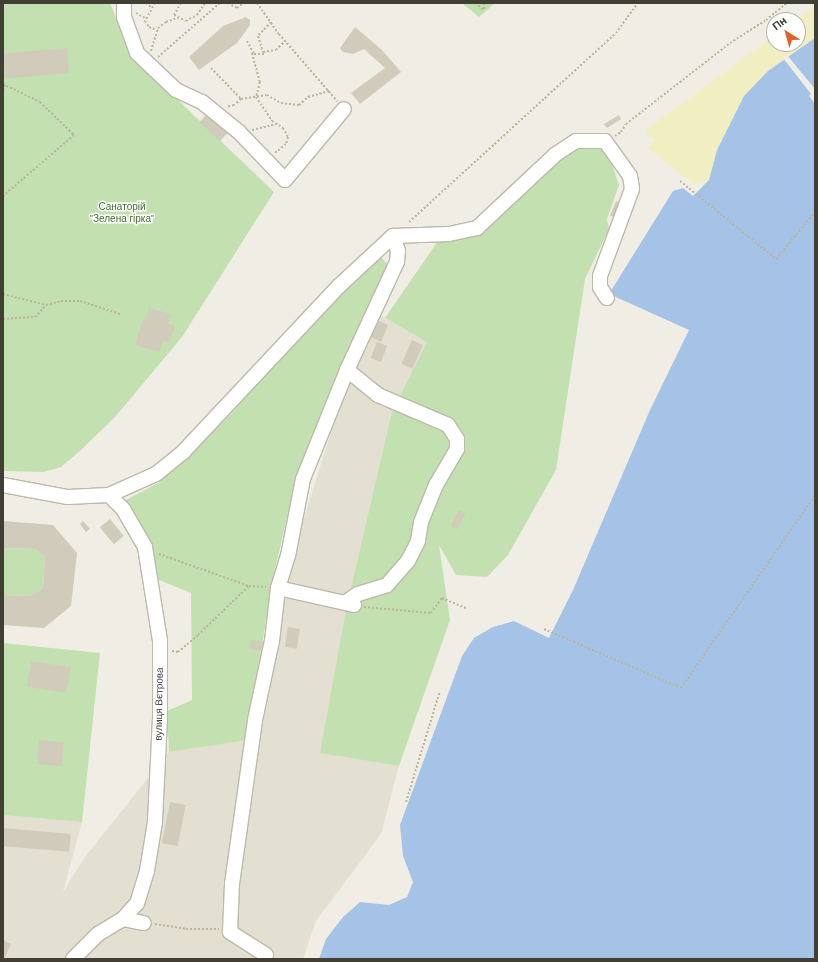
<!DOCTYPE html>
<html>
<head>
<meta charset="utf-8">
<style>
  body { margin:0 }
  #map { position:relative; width:818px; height:962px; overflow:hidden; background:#f0eee4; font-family:"DM Sans",sans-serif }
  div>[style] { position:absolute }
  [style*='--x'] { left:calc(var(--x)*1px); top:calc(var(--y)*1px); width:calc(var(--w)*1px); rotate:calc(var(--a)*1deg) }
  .residential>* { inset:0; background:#e3e0d2 }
  .green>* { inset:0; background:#c3e0b0 }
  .sand>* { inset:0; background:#f1eec2 }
  .water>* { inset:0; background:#a5c2e7 }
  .pier>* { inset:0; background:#f0eee4 }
  .building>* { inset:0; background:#d0cbba; transform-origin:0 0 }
  .path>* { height:2px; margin-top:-1px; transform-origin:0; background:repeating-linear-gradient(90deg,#bab49a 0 2px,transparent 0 4px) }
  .roads { filter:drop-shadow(1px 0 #bdb9aa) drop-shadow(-1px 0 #bdb9aa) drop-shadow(0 1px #bdb9aa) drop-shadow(0 -1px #bdb9aa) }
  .minor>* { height:14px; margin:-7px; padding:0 7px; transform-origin:7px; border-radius:7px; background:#fff }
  span { translate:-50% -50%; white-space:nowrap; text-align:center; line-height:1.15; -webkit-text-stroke:3px #fff; paint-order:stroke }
  .park-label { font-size:10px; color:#3d6b2f }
  .street-label { font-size:10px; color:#413e34 }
  .frame { position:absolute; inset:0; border:4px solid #413e34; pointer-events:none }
  .north { position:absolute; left:766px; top:12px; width:40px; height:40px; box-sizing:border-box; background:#fff; border:1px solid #b3b2ae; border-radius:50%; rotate:323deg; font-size:11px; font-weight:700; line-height:16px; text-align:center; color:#413e34 }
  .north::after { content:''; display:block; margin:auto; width:14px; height:18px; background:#e26129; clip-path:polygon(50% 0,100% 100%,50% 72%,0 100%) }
</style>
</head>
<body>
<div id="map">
  <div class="residential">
    <i style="clip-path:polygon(379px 315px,428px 342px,392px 412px,321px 753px,399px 766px,381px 834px,316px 921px,303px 959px,3px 959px,3px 815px,82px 822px,63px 892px,84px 858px,169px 752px,256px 738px,284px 582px,346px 384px)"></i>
  </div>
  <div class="green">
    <i style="clip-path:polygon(3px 3px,110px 3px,131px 55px,274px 192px,182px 337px,115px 417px,80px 451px,61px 467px,43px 472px,3px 471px)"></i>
    <i style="clip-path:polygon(462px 3px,495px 3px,479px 17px)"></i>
    <i style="clip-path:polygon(598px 147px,609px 156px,619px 185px,607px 219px,609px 229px,585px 279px,556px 470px,508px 555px,487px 577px,456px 575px,439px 545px,450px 620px,399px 766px,320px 753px,346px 610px,392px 412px,427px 342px,385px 318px,438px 241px,475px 235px,547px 166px,573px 150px)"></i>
    <i style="clip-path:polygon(379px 255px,388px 265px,340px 367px,297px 475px,272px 582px,247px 740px,169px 752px,167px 711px,192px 700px,191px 593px,157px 579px,145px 538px,124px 501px,160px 482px,231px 414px,352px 277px)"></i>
    <i style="clip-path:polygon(3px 548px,36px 549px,45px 557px,43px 588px,31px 596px,3px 595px)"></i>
    <i style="clip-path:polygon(3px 643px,100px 653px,82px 822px,3px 815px)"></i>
  </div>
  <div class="sand">
    <i style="clip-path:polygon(815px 6px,815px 38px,768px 71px,717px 150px,709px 180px,693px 184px,648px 148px,655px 140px,645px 131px,774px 36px,774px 44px,798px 44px,796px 20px)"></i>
  </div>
  <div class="water">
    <i style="clip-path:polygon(815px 38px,815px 959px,319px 959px,326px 939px,343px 917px,360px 902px,389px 905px,407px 897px,413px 882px,403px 856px,400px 825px,462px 656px,474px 638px,493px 627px,514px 621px,549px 638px,573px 590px,650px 410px,689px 330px,609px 294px,673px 191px,683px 188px,693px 196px,709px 180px,717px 150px,744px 96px,768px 71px)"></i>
  </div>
  <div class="pier">
    <i style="clip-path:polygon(787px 55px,815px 89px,815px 104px,809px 96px,811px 94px,783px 58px)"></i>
  </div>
  <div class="building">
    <i style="clip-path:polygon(246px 17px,250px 20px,250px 25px,237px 43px,199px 70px,189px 57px,223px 26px)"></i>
    <i style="clip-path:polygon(355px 27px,382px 50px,401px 72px,360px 104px,351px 93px,385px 68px,364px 49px,353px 54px,343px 52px,340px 48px)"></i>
    <i style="left:67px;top:48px;width:25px;height:64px;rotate:85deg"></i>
    <i style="left:210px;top:111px;width:28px;height:15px;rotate:44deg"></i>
    <i style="clip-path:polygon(619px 115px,621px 119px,607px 128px,604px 124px)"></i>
    <i style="clip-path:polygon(616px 201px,620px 203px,615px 217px,610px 216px)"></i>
    <i style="clip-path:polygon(149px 308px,171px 314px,168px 324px,175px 326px,170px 342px,163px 340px,159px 352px,135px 345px,143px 319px,146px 320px)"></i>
    <i style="clip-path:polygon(379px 321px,388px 325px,381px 342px,371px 337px)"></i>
    <i style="left:412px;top:340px;width:12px;height:26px;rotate:24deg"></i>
    <i style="left:377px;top:342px;width:11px;height:17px;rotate:22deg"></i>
    <i style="left:459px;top:510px;width:7px;height:18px;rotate:27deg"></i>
    <i style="left:110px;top:519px;width:22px;height:13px;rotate:51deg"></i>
    <i style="clip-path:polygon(3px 521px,53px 525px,77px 553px,71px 606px,44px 628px,3px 625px,3px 595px,31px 596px,43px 588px,45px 557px,36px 549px,3px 548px)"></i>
    <i style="clip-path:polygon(83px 521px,90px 529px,86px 532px,80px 524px)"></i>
    <i style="left:288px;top:627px;width:12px;height:20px;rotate:9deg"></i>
    <i style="left:251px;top:640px;width:15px;height:9px;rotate:8deg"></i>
    <i style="left:31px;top:661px;width:40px;height:26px;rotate:9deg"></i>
    <i style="left:39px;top:740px;width:25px;height:24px;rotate:5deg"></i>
    <i style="left:170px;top:802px;width:16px;height:42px;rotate:11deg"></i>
    <i style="left:3px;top:828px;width:68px;height:18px;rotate:5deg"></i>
    <i style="clip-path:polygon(3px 940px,11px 944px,4px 959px,3px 959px)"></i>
  </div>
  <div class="path">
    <i style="--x:146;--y:3;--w:6;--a:39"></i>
    <i style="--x:155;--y:3;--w:21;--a:119"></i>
    <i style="--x:145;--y:21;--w:7;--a:56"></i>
    <i style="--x:149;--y:27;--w:9;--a:21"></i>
    <i style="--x:181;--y:3;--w:14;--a:120"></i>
    <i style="--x:174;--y:15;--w:13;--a:27"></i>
    <i style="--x:186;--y:21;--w:13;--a:-29"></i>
    <i style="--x:197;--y:15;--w:14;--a:-56"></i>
    <i style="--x:228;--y:3;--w:10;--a:29"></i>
    <i style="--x:237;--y:8;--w:9;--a:-36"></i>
    <i style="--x:257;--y:3;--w:38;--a:55"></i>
    <i style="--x:279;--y:34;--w:89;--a:49.1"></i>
    <i style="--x:475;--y:3;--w:11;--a:38"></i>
    <i style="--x:484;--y:3;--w:7;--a:90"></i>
    <i style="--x:136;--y:13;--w:10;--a:29"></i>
    <i style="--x:271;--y:22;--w:19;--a:133"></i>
    <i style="--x:258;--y:36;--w:17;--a:73"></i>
    <i style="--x:263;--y:52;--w:13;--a:-9"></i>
    <i style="--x:276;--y:50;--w:13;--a:-45"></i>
    <i style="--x:247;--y:41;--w:15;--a:62"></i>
    <i style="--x:254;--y:54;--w:10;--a:0"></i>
    <i style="--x:151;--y:51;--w:24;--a:-73"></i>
    <i style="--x:158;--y:28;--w:10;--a:-37"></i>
    <i style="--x:166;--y:22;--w:12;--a:-20"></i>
    <i style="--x:252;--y:53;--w:30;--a:75"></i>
    <i style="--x:260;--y:82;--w:16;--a:105"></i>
    <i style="--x:256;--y:97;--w:29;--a:56"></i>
    <i style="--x:272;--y:121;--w:13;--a:32"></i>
    <i style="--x:283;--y:128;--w:10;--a:61"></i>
    <i style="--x:288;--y:137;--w:7;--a:106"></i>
    <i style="--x:286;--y:144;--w:14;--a:141"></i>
    <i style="--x:158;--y:57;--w:82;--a:-41.1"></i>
    <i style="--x:211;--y:68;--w:43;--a:45.9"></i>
    <i style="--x:241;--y:99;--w:9;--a:139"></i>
    <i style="--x:234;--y:105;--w:8;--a:166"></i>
    <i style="--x:3;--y:84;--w:41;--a:25.9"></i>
    <i style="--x:40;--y:102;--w:47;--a:44.1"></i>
    <i style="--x:74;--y:135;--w:94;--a:139.3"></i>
    <i style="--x:3;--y:91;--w:7;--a:-74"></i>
    <i style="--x:241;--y:99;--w:26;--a:-9"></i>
    <i style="--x:267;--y:95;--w:16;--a:30"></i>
    <i style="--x:281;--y:103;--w:18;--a:6"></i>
    <i style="--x:299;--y:105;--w:12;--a:-42"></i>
    <i style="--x:308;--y:97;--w:22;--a:-16"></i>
    <i style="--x:252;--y:130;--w:25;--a:-14"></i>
    <i style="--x:615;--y:136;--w:7;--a:-34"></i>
    <i style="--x:621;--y:132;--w:9;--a:-58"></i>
    <i style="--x:626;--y:124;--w:132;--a:-37.9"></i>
    <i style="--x:730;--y:43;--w:43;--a:-32.6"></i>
    <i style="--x:766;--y:20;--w:27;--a:-39"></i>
    <i style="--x:680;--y:181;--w:124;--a:39.1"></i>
    <i style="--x:776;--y:259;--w:61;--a:-50.3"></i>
    <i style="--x:409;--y:222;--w:280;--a:-42.4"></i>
    <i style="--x:616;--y:33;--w:37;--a:-54"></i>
    <i style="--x:3;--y:294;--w:44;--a:14.3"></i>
    <i style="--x:46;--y:305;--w:16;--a:-15"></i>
    <i style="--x:61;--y:301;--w:19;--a:0"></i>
    <i style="--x:80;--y:301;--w:42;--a:18"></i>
    <i style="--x:3;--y:319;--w:32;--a:-4"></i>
    <i style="--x:35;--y:317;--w:16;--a:-47"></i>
    <i style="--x:159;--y:554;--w:96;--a:19.6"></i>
    <i style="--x:364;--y:607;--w:67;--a:5.1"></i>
    <i style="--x:431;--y:613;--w:19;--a:-54"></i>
    <i style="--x:442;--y:598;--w:28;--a:23"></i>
    <i style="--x:544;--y:629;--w:149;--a:23.3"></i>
    <i style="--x:681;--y:688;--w:235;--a:-55.2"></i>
    <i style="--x:172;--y:651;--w:6;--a:9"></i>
    <i style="--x:178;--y:652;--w:26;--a:-40"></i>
    <i style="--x:198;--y:635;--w:71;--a:-43.9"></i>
    <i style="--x:249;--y:586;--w:17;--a:3"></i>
    <i style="--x:406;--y:802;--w:116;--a:-73"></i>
    <i style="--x:155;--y:924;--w:31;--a:9"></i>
    <i style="--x:186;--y:929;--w:33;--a:0"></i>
  </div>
  <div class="roads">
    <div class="minor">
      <i style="--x:124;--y:3;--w:14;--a:90"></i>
      <i style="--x:124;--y:17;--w:38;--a:70"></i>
      <i style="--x:137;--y:53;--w:54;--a:43.5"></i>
      <i style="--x:176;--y:90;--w:29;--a:25"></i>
      <i style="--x:202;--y:102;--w:48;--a:39"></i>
      <i style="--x:239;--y:132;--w:66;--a:46.2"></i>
      <i style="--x:285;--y:180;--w:92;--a:-50.3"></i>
      <i style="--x:3;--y:485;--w:66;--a:10.5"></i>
      <i style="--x:68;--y:497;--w:41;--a:-2.8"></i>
      <i style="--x:109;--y:495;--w:51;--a:-24.1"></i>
      <i style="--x:156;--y:474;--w:36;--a:-39"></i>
      <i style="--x:184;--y:451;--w:226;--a:-46.8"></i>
      <i style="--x:339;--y:286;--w:74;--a:-42.8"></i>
      <i style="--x:393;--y:236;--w:56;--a:-2"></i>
      <i style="--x:449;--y:234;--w:29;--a:-12"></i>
      <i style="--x:477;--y:228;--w:108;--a:-43.1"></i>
      <i style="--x:556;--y:154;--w:24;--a:-33"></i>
      <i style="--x:576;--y:141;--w:29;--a:0"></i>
      <i style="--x:605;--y:141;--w:43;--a:54.5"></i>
      <i style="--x:630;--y:176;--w:13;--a:81"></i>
      <i style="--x:632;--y:189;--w:93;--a:110.2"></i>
      <i style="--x:600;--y:276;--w:11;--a:90"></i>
      <i style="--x:600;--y:287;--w:13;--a:58"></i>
      <i style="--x:109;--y:495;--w:20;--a:45"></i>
      <i style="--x:123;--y:509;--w:44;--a:59.9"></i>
      <i style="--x:145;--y:547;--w:95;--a:80.9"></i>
      <i style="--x:160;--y:641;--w:77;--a:90"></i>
      <i style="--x:160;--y:718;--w:104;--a:92.8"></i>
      <i style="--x:155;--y:822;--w:50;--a:99.3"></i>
      <i style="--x:147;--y:871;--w:34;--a:107"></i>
      <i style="--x:137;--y:903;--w:21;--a:131"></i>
      <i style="--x:278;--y:588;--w:78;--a:12.6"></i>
      <i style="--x:346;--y:602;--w:14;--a:-34"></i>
      <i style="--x:358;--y:594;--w:30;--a:-17"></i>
      <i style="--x:387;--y:585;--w:32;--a:-49"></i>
      <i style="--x:408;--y:561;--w:22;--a:-63"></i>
      <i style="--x:418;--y:541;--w:19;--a:-81"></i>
      <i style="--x:421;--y:522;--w:40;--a:-68"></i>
      <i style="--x:436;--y:485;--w:42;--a:-59.7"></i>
      <i style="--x:457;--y:449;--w:10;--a:-90"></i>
      <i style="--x:457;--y:439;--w:17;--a:-123"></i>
      <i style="--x:448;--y:425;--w:76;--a:-156.8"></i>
      <i style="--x:378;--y:395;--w:40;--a:-141"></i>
      <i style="--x:73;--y:959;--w:35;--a:-45"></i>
      <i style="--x:98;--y:934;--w:29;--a:-31"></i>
      <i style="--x:123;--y:919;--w:21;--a:11"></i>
      <i style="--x:264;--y:959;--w:4;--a:-63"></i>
      <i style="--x:266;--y:955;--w:43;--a:-147.4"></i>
      <i style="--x:230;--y:932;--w:48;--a:-87.6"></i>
      <i style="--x:232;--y:884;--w:166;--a:-82"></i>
      <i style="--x:255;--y:720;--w:81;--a:-77.9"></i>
      <i style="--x:272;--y:641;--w:53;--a:-83.5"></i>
      <i style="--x:278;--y:588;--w:34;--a:-73"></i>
      <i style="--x:288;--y:556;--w:78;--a:-79"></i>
      <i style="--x:303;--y:479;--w:118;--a:-68"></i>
      <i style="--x:347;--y:370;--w:119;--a:-65.2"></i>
      <i style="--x:397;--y:262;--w:11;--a:-85"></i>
      <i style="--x:398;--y:251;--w:16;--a:-108"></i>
    </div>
  </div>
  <div class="park-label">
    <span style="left:122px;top:212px">Санаторій<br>"Зелена гірка"</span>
  </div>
  <div class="street-label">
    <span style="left:159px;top:704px;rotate:-89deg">вулиця Вєтрова</span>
  </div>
  <div class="frame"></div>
  <div class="north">Пн</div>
</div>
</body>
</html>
